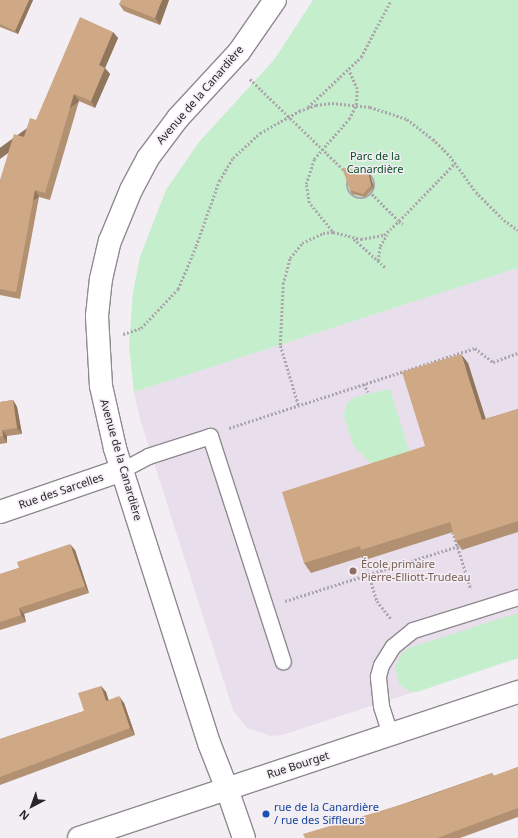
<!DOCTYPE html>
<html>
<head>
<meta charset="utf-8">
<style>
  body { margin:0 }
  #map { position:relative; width:518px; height:838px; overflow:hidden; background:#f3edf4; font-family:"Noto Sans",sans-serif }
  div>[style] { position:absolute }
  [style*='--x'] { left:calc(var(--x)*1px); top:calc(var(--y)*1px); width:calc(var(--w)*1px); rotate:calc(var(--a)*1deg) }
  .built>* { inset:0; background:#e9deeb }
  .green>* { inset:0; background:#c4eecc }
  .path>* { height:2.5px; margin-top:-1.25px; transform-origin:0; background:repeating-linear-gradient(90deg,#aba7ac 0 2px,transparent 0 4px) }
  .path>.ring { margin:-1.25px; padding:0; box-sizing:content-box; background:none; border:2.5px solid #aba7ac; border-radius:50% }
  .roads { filter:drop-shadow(1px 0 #8f8a90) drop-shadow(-1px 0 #8f8a90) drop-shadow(0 1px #8f8a90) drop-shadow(0 -1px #8f8a90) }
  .service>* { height:15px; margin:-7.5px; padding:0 7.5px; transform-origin:7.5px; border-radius:7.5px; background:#fff }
  .minor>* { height:22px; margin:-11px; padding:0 11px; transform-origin:11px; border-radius:11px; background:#fff }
  .tertiary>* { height:22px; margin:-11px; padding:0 11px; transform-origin:11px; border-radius:11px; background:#fff }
  .wall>* { inset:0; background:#b29173 }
  .shaded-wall>* { inset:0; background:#91765e; transform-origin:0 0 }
  .building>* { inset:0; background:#cfa986 }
  .dots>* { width:11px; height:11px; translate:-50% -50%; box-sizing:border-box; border:2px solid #f3edf4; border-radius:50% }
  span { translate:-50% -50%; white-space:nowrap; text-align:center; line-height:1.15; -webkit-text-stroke:3px #f3edf4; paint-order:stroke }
  .street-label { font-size:11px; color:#282629 }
  .park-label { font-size:11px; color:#0b4e24 }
  .education-label { font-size:11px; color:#785e54 }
  .left { translate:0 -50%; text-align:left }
  .transit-label { font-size:11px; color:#164399 }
  .north { position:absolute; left:12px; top:786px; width:40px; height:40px; -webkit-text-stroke:3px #f3edf4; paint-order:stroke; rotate:221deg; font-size:11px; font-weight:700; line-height:16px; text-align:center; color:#282629 }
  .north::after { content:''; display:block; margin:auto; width:14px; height:18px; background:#282629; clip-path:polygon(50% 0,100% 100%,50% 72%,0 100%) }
</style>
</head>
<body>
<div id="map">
  <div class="built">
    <i style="clip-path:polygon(518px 268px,518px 658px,282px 735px,271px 736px,247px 728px,233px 710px,140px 419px,134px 392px)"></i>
  </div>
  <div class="green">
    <i style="clip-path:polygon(313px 0,518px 0,518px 268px,134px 392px,129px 346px,133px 292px,140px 257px,166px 190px,199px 142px,274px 60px)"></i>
    <i style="clip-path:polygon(390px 389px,412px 461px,379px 472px,353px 445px,344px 416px,346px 404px,355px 397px)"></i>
    <i style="clip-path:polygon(518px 613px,518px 658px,417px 692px,410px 692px,399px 684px,395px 668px,401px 654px,409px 648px)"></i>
  </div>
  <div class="path">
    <i style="--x:250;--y:79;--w:131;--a:44.1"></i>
    <i style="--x:308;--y:107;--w:73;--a:-43.3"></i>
    <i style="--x:361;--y:57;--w:64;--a:-62.2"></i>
    <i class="ring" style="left:347px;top:171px;width:25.5px;height:25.5px"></i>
    <i style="--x:372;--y:194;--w:38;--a:45"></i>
    <i style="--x:399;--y:221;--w:81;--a:-46"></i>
    <i style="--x:332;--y:231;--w:36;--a:-129"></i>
    <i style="--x:309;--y:203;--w:19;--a:-99"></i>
    <i style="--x:306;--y:184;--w:26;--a:-72"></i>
    <i style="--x:314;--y:159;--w:53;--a:-48.8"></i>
    <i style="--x:349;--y:119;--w:16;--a:-63"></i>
    <i style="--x:356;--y:105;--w:16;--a:-86"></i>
    <i style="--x:357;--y:89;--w:20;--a:-114"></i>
    <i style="--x:354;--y:239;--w:42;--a:42.1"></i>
    <i style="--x:378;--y:261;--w:15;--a:-82"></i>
    <i style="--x:380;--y:246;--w:13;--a:-58"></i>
    <i style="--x:123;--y:334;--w:19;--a:-18"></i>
    <i style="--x:141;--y:328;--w:54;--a:-46.5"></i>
    <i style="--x:178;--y:289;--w:47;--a:-67.3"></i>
    <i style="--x:196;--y:246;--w:69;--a:-70.5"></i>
    <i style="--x:219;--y:181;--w:27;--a:-59"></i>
    <i style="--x:233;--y:158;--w:37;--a:-43"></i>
    <i style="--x:260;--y:133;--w:45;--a:-29.4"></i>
    <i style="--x:299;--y:111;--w:18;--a:-19"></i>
    <i style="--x:316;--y:105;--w:16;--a:-7"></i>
    <i style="--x:332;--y:103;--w:38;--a:6"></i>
    <i style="--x:370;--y:107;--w:39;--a:18"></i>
    <i style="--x:407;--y:119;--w:33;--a:38"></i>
    <i style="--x:433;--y:139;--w:24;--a:45"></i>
    <i style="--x:450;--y:156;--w:44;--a:54.2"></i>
    <i style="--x:476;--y:192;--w:40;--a:45"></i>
    <i style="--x:504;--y:220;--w:17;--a:36"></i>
    <i style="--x:364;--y:384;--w:9;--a:63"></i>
    <i style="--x:298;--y:405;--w:63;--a:-106.7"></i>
    <i style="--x:280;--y:345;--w:61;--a:-87.2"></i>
    <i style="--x:283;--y:284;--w:27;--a:-75"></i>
    <i style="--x:290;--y:258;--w:19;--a:-51"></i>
    <i style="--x:302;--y:243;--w:23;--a:-25"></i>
    <i style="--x:323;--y:233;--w:10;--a:-6"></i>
    <i style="--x:333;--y:232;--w:29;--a:14"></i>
    <i style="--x:361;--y:239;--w:23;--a:-10"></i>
    <i style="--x:384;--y:235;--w:21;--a:-43"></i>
    <i style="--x:399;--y:221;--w:5;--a:37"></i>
    <i style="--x:229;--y:428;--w:259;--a:-18"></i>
    <i style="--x:475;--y:348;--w:23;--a:38"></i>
    <i style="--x:493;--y:362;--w:27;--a:-20"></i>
    <i style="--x:453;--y:532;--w:60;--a:72.5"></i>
    <i style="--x:363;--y:556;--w:47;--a:72.7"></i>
    <i style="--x:377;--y:601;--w:23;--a:52"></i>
    <i style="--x:285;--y:601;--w:182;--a:-17.6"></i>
  </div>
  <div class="roads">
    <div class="service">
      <i style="--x:122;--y:470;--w:30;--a:-28"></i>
      <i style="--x:148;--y:456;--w:65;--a:-17.9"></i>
      <i style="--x:210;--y:436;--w:237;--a:72.1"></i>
      <i style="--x:390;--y:734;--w:29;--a:-108"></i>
      <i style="--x:381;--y:706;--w:30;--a:-96"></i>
      <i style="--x:378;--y:676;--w:11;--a:-75"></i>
      <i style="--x:381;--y:665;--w:22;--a:-58"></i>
      <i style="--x:393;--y:646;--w:26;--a:-39"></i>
      <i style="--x:413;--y:630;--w:110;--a:-17.4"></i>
    </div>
    <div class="minor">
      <i style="--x:0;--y:512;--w:129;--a:-19"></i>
      <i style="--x:227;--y:789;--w:52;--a:70.9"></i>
    </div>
    <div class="tertiary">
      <i style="--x:227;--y:789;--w:49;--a:-111.4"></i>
      <i style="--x:209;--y:743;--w:310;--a:-107.7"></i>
      <i style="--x:115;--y:448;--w:64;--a:-102.7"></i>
      <i style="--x:101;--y:386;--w:70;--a:-93.3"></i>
      <i style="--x:97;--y:316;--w:37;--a:-84"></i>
      <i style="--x:101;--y:279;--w:39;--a:-77"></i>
      <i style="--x:110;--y:241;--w:55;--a:-67.6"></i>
      <i style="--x:131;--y:190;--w:36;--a:-62"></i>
      <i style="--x:148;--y:158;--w:50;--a:-53.1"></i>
      <i style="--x:178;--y:118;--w:90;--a:-47.3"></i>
      <i style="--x:239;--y:52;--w:63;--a:-55.3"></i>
      <i style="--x:79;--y:838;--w:463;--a:-18.4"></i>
    </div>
  </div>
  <div class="wall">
    <i style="clip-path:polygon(0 0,33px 0,18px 34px,0 27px)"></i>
    <i style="clip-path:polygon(169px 0,160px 25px,124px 11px,119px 4px)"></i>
    <i style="clip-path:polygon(113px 32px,118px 38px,105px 68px,110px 74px,95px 108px,79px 101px,50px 200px,39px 197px,20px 299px,0 295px,0 180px,24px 137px,36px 120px)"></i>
    <i style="clip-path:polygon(370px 175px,374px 188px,365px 197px,352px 194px,350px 190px)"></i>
    <i style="clip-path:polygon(468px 363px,485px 419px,518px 409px,518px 532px,462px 550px,456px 541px,453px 532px,368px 559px,365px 556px,311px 573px,304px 563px,425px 446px)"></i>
    <i style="clip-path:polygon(13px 400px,17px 407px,22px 434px,7px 436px,7px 443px,0 444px,0 402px)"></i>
    <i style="clip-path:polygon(75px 550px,89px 593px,24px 614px,26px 622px,0 630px,0 574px)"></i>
    <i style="clip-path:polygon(101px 686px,106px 692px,108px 700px,124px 703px,135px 735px,0 785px,0 739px,84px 711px)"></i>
    <i style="clip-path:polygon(518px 767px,518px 817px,460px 838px,305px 838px,492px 773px,494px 776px)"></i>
  </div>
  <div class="shaded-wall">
    <i style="clip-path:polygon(29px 0,33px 0,18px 34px,15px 31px)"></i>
    <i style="clip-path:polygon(162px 0,169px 0,160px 25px,155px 18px)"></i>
    <i style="clip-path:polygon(113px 32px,118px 38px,105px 68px,110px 74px,95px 108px,91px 101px,99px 65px)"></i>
    <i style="left:74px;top:94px;width:9px;height:103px;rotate:54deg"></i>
    <i style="clip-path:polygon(368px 172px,370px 175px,374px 188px,371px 185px)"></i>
    <i style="left:35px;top:190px;width:8px;height:104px;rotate:60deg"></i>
    <i style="clip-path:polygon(461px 354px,468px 363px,489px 429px,482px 420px)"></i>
    <i style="clip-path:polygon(13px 400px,17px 407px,22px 434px,17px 428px)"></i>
    <i style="clip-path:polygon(2px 430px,7px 436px,7px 443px,3px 436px)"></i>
    <i style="clip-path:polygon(70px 544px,75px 550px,89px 593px,85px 586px)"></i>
    <i style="clip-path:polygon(19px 608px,24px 614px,26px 622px,21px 615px)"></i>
    <i style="clip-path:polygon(101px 686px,106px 692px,111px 707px,106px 701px)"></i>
    <i style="clip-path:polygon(119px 696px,124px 703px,135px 735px,130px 728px)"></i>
  </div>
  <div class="building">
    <i style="clip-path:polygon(0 0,29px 0,15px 31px,0 24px)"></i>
    <i style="clip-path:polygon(121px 0,162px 0,155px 18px,119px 4px)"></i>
    <i style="clip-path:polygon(80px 17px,113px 32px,99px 65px,105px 68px,91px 101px,74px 94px,45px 193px,35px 190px,16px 292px,0 289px,0 180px,14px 134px,24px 137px,30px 118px,36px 120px)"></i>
    <i style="clip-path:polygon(342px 168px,368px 172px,371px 185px,363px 194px,350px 190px)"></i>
    <i style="clip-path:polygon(461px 354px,482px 420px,518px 409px,518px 521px,456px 541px,450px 522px,361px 550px,360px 546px,304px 563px,282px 492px,425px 446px,402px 372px)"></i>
    <i style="clip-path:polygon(13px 400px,17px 428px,2px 430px,3px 436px,0 437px,0 402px)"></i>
    <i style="clip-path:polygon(70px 544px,85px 586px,19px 608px,21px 615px,0 622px,0 574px,19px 568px,17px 562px)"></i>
    <i style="clip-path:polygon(101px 686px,106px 701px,119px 696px,130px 728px,0 777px,0 739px,84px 711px,78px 693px)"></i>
    <i style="clip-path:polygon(518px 767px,518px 808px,437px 838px,305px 838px,303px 834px,417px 800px,492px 773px,493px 776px)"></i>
  </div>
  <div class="dots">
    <i style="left:353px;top:571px;background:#8d6e63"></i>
    <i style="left:266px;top:814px;background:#1a4fb4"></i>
  </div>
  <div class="street-label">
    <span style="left:200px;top:95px;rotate:-49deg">Avenue de la Canardière</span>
    <span style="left:121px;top:460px;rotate:74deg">Avenue de la Canardière</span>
    <span style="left:61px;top:491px;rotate:-19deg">Rue des Sarcelles</span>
    <span style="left:298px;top:765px;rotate:-18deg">Rue Bourget</span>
  </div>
  <div class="park-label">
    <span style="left:375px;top:163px">Parc de la<br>Canardière</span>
  </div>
  <div class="education-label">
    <span class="left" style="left:361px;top:571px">École primaire<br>Pierre-Elliott-Trudeau</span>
  </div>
  <div class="transit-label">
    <span class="left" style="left:274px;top:814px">rue de la Canardière<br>/ rue des Siffleurs</span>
  </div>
  <div class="north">N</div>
</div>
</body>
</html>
